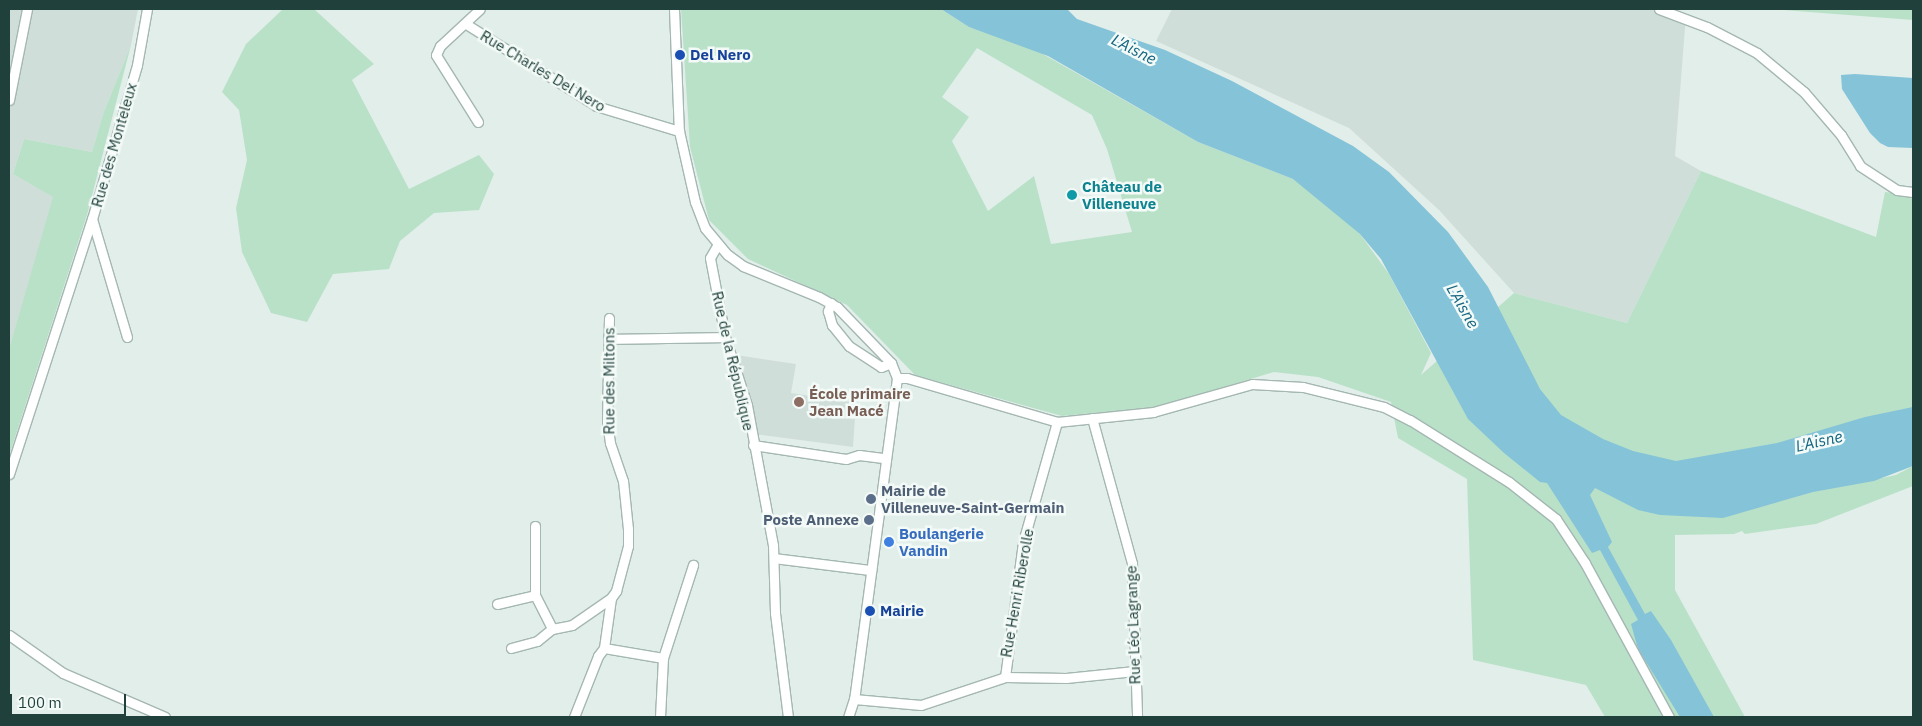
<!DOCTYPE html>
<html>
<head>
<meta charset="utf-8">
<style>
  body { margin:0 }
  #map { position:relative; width:1922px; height:726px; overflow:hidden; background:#e2eeea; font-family:"IBM Plex Sans",sans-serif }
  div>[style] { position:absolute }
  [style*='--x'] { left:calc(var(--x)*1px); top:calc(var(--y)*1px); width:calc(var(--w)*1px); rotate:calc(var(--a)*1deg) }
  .built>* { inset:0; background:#d0ded9 }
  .green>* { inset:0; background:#b9e1c8 }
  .water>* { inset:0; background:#85c3d8 }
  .roads { filter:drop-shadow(1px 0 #a4b7b2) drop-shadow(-1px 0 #a4b7b2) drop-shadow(0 1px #a4b7b2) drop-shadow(0 -1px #a4b7b2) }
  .street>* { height:9px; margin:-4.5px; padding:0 4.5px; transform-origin:4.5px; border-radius:4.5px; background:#fff }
  .dots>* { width:14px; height:14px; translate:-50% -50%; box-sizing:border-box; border:2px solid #f3faf7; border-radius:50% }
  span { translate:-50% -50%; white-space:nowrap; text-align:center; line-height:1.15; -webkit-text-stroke:5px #f3faf7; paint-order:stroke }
  .transit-label { font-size:15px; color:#164399; font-weight:700 }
  .left { translate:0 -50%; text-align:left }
  .street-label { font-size:15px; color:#20413b }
  .culture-label { font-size:15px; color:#0d838f; font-weight:700 }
  .education-label { font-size:15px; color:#785e54; font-weight:700 }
  .service-label { font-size:15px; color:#4e5e75; font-weight:700 }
  .right { translate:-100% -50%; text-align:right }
  .shop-label { font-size:15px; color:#366cbe; font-weight:700 }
  .water-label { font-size:16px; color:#146582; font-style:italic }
  .frame { position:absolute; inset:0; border:10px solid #20413b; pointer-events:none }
  .scale { position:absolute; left:10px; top:694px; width:116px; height:22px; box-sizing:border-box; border:2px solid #20413b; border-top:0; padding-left:6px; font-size:15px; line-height:18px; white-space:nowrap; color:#20413b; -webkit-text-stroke:4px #f3faf7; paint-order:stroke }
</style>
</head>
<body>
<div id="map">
  <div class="built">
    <i style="clip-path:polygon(9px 9px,138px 9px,131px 45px,103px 114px,92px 152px,24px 139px,13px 174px,54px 197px,9px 349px)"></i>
    <i style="clip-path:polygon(1172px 9px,1668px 9px,1686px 15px,1675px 156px,1701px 171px,1627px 323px,1514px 293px,1439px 210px,1349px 128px,1156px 41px)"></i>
    <i style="clip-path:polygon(736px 355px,796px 364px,791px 393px,856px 403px,853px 447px,755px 434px,751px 401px)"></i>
  </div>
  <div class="green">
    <i style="clip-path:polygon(283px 9px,314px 9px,374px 64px,352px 80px,409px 189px,479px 155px,494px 174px,479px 210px,434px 213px,400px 241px,389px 269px,333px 274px,307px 322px,271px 313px,242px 252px,236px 208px,247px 160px,239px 110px,222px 92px,246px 44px)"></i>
    <i style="clip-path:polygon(evenodd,681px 9px,941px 9px,969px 27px,1034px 49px,1198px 142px,1293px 179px,1327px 204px,1360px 234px,1389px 274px,1431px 353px,1421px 375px,1514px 293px,1627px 323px,1701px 171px,1876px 237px,1885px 192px,1913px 195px,1913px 459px,1855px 484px,1896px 475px,1913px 466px,1913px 486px,1816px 524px,1745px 534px,1742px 531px,1734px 534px,1675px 535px,1675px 590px,1745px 717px,1605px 717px,1586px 685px,1473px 660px,1467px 479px,1398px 438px,1391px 402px,1318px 377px,1274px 372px,1159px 407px,1062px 416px,915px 375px,847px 305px,748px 259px,709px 220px,690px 147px,681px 9px,977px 48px,1092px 115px,1107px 149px,1132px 232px,1051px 244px,1034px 176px,988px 211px,952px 141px,969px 117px,942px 97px,977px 48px)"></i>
    <i style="clip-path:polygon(1776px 9px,1913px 9px,1913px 20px,1783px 10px)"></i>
    <i style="clip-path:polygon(131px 45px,87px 215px,9px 456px,9px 349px,53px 197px,13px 174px,24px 139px,92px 152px,103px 114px)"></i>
  </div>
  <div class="water">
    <i style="clip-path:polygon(941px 9px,1067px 9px,1077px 19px,1165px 50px,1232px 81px,1353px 146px,1389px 172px,1448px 232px,1488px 287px,1540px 389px,1561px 415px,1603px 439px,1633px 451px,1676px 461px,1777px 443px,1865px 417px,1913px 407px,1913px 466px,1874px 481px,1813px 492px,1723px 518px,1660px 515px,1638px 510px,1595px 488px,1590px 495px,1612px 542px,1608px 547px,1645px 614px,1651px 611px,1671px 640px,1714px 717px,1680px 717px,1638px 649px,1631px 624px,1638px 620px,1600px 550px,1592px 553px,1547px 483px,1540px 482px,1504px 453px,1468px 419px,1381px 259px,1360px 234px,1293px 179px,1198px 142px,1048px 56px,969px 27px)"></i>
    <i style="clip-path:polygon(1855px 74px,1913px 78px,1913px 148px,1888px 147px,1880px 143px,1870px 133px,1842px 89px,1841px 75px)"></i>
  </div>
  <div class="roads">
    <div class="street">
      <i style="--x:674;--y:9;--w:122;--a:87.7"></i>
      <i style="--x:679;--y:131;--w:73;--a:77.3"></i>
      <i style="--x:695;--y:202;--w:28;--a:69"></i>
      <i style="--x:705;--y:228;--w:35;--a:50"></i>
      <i style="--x:728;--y:255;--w:19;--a:36"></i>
      <i style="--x:743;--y:266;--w:82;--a:22.2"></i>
      <i style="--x:819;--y:297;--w:21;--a:29"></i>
      <i style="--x:837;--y:307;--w:78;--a:46"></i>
      <i style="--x:891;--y:363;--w:16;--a:68"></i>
      <i style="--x:897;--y:378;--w:324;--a:97.6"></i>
      <i style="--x:854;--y:699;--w:19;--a:108"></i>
      <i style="--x:1659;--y:9;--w:51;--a:20.6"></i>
      <i style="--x:1707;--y:27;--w:56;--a:27.5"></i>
      <i style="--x:1757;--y:53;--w:61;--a:39.7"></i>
      <i style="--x:1804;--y:92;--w:57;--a:49.3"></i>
      <i style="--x:1841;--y:135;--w:36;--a:58"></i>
      <i style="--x:1860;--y:166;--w:44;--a:33"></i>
      <i style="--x:1897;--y:190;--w:16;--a:7"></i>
      <i style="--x:466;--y:24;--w:154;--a:32.2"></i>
      <i style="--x:596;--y:106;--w:87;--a:16.8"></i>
      <i style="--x:9;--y:100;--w:93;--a:-78.8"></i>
      <i style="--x:478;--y:122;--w:79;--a:-122.1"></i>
      <i style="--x:436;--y:55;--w:10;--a:-66"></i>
      <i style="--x:440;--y:46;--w:54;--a:-42.8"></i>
      <i style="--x:718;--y:244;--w:16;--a:120"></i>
      <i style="--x:710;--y:258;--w:80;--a:79.2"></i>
      <i style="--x:725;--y:337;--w:71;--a:72.1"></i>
      <i style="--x:747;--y:405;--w:142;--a:79.5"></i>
      <i style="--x:773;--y:545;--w:68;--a:88.3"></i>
      <i style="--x:775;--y:613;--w:105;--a:82.9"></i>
      <i style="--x:831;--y:303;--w:9;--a:111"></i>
      <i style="--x:828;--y:311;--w:15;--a:74"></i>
      <i style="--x:832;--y:325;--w:27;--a:51"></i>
      <i style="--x:849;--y:346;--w:38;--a:33"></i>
      <i style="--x:881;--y:367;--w:11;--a:-22"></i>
      <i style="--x:127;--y:337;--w:123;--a:-106.5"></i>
      <i style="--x:92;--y:219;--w:160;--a:-73.7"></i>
      <i style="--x:137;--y:65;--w:57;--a:-79.9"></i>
      <i style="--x:608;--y:339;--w:117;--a:-1"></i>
      <i style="--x:897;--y:378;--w:10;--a:0"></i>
      <i style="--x:907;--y:378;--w:156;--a:16.3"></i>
      <i style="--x:1057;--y:422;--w:97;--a:-5.9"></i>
      <i style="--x:1153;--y:412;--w:103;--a:-15.8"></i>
      <i style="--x:1252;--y:384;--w:51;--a:3.4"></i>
      <i style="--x:1303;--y:387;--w:83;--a:13.9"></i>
      <i style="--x:1384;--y:407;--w:29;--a:27"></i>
      <i style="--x:1410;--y:420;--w:117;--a:32.1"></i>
      <i style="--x:1509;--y:482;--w:60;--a:38.2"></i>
      <i style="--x:1556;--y:519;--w:53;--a:56.6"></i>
      <i style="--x:1585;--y:563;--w:175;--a:61.4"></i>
      <i style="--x:1092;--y:418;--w:150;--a:74.6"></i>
      <i style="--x:1132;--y:563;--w:154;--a:88.1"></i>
      <i style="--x:753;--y:445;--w:94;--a:8.6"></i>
      <i style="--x:846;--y:459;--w:14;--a:-17"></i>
      <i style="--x:859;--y:455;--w:26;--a:7"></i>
      <i style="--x:9;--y:474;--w:268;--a:-72"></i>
      <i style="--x:774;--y:558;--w:98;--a:7.1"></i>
      <i style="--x:535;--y:595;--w:38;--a:63"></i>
      <i style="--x:497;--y:604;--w:39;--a:-13"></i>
      <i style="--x:535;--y:595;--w:69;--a:-90"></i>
      <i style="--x:9;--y:635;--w:66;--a:35.1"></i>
      <i style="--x:63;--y:673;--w:111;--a:23.3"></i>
      <i style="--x:511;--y:648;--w:27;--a:-15"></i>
      <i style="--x:537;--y:641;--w:19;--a:-39"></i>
      <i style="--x:552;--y:629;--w:20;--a:-11"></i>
      <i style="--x:572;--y:625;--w:47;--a:-34.7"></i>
      <i style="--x:611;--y:598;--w:9;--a:-54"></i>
      <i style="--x:616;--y:591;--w:47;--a:-75.1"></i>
      <i style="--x:628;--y:546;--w:17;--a:-90"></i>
      <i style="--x:628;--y:529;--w:48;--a:-95.9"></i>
      <i style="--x:623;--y:481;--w:40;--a:-108.9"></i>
      <i style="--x:610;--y:443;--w:21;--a:-98"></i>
      <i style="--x:607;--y:422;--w:104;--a:-88.9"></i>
      <i style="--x:604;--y:648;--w:50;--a:-82"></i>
      <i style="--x:1005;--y:677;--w:136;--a:-82.4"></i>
      <i style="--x:1023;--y:542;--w:125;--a:-74.2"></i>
      <i style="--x:854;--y:699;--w:67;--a:5.1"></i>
      <i style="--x:921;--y:705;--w:89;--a:-18.4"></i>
      <i style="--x:1005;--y:677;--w:61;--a:0.9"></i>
      <i style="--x:1066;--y:678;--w:69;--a:-5.8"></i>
      <i style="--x:574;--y:717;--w:66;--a:-68.5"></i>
      <i style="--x:598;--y:656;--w:10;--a:-53"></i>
      <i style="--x:604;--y:648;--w:60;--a:9.6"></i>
      <i style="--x:660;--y:717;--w:59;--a:-87.1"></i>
      <i style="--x:663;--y:658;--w:98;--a:-72.1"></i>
    </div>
  </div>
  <div class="dots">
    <i style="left:680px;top:55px;background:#1a4fb4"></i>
    <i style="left:1072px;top:195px;background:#0f9aa8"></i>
    <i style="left:799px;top:402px;background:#8d6e63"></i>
    <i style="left:871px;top:499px;background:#5c6f8a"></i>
    <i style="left:869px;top:520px;background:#5c6f8a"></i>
    <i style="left:889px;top:542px;background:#3f7fe0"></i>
    <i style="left:870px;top:611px;background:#1a4fb4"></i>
  </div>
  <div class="transit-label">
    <span class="left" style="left:690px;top:55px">Del Nero</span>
    <span class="left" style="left:880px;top:611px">Mairie</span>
  </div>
  <div class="street-label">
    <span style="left:543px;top:71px;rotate:31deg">Rue Charles Del Nero</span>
    <span style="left:114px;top:145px;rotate:-74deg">Rue des Monteleux</span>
    <span style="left:733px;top:361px;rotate:77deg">Rue de la République</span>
    <span style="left:609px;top:381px;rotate:-90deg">Rue des Miltons</span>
    <span style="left:1017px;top:593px;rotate:-80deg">Rue Henri Riberolle</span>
    <span style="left:1133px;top:625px;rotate:-92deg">Rue Léo Lagrange</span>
  </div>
  <div class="culture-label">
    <span class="left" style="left:1082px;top:195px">Château de<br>Villeneuve</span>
  </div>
  <div class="education-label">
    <span class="left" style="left:809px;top:402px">École primaire<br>Jean Macé</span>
  </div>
  <div class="service-label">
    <span class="left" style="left:881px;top:499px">Mairie de<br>Villeneuve-Saint-Germain</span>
    <span class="right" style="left:859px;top:520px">Poste Annexe</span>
  </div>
  <div class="shop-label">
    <span class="left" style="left:899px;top:542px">Boulangerie<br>Vandin</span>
  </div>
  <div class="water-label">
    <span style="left:1134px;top:49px;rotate:27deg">L'Aisne</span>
    <span style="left:1463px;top:306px;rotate:60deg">L'Aisne</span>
    <span style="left:1819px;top:441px;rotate:-13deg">L'Aisne</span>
  </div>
  <div class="frame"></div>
  <div class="scale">100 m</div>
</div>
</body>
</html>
